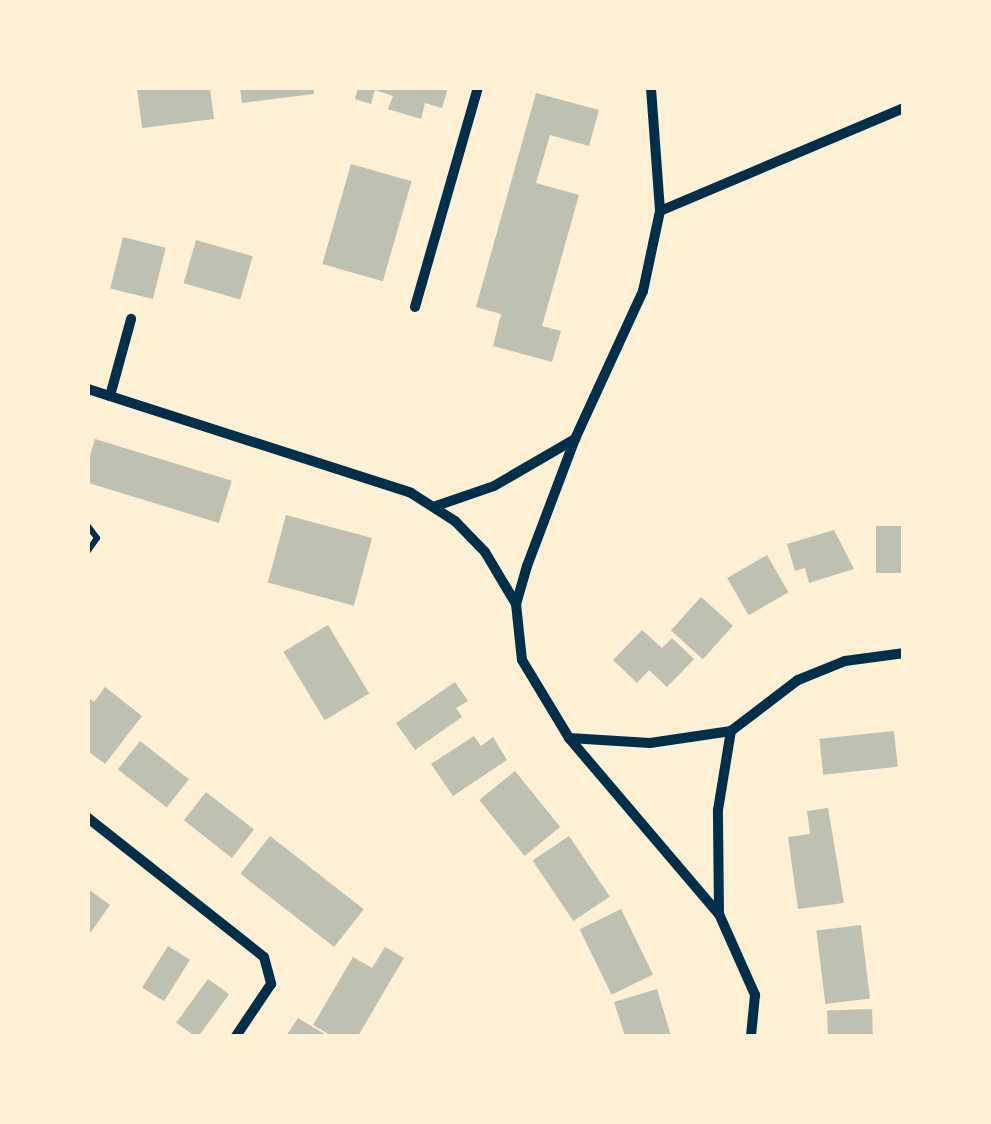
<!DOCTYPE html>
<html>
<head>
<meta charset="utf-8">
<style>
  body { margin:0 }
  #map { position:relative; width:991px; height:1124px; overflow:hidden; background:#fdf0d5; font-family:Merriweather,serif }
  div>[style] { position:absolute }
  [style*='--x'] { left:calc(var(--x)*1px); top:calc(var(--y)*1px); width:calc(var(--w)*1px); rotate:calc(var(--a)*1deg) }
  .building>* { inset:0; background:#bec0b2; transform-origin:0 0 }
  .path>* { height:6px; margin:-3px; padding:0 3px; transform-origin:3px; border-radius:3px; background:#003049 }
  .minor>* { height:10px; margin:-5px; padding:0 5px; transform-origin:5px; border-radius:5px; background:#003049 }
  span { translate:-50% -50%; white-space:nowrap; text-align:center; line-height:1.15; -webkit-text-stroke:8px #fdf0d5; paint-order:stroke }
  .frame { position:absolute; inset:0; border:90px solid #fdf0d5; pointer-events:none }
</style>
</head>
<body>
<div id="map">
  <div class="building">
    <i style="clip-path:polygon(137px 88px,210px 88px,214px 119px,142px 128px)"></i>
    <i style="clip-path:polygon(240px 88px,314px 88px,314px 94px,242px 103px)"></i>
    <i style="clip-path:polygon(358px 88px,448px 88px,442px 108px,425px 103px,421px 119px,388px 109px,393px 96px,375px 90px,371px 104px,355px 99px)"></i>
    <i style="clip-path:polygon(536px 93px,599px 110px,589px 146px,550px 135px,536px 183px,579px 195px,542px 326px,561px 331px,552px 362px,493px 346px,501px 314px,476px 307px)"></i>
    <i style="left:351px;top:164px;width:63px;height:104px;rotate:16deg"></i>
    <i style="left:123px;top:237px;width:44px;height:53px;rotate:14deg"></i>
    <i style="left:196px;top:240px;width:59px;height:45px;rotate:16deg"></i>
    <i style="left:95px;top:439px;width:143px;height:44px;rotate:17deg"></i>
    <i style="left:286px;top:515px;width:89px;height:70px;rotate:15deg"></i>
    <i style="left:904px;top:526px;width:47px;height:28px;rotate:90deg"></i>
    <i style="clip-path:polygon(834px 530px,854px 569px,809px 583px,805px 568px,795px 571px,787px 544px)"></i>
    <i style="left:767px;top:555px;width:43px;height:46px;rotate:60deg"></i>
    <i style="left:701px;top:597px;width:43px;height:45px;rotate:42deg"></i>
    <i style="left:328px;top:625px;width:80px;height:52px;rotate:59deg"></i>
    <i style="clip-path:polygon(642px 630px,662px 648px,672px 638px,694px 659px,667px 687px,649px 670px,637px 683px,613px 660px)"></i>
    <i style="clip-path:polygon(455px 682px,468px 701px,456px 708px,462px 717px,415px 750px,396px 723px)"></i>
    <i style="clip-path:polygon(105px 687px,142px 716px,105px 764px,88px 751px,88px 697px,94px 702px)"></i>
    <i style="left:894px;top:731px;width:36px;height:75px;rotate:84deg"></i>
    <i style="clip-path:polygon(474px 736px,481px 746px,493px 737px,507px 760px,453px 796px,431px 764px)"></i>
    <i style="left:140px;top:741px;width:62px;height:36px;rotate:38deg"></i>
    <i style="left:515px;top:771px;width:72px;height:46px;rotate:51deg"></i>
    <i style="left:206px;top:792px;width:61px;height:36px;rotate:38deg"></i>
    <i style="clip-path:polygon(828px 808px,844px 903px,798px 909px,788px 837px,810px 834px,807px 811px)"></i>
    <i style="left:270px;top:836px;width:119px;height:48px;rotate:38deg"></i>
    <i style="left:569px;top:836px;width:73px;height:44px;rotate:56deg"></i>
    <i style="clip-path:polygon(88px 889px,110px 905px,88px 936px)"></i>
    <i style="left:621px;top:909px;width:73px;height:46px;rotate:64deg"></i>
    <i style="left:861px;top:925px;width:74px;height:45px;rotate:83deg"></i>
    <i style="left:168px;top:946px;width:26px;height:49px;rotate:32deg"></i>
    <i style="clip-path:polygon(385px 947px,404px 958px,358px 1036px,332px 1036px,313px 1025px,353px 957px,372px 968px)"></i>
    <i style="left:208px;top:979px;width:26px;height:54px;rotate:36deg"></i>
    <i style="clip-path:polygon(657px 989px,671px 1036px,625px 1036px,614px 1002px)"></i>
    <i style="left:872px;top:1009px;width:27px;height:45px;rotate:88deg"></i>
    <i style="clip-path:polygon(298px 1018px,328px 1036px,286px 1036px)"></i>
  </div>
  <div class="path">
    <i style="--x:88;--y:526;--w:15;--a:53"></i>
    <i style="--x:97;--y:538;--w:16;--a:125"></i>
  </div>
  <div class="minor">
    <i style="--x:651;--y:88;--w:123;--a:85.8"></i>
    <i style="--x:660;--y:211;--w:82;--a:102"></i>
    <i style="--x:643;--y:291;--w:163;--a:114.7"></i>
    <i style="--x:575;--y:439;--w:136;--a:110.7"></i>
    <i style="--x:527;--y:566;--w:40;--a:106"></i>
    <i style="--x:516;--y:604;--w:56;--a:83.9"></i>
    <i style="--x:522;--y:660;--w:91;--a:58.9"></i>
    <i style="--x:569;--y:738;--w:231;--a:49.6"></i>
    <i style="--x:719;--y:914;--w:89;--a:66"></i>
    <i style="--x:755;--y:995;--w:41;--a:95.6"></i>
    <i style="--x:660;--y:211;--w:265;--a:-22.9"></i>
    <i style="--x:415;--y:307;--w:228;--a:-74"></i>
    <i style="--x:88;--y:389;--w:339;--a:17.8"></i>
    <i style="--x:411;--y:493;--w:52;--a:32.5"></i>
    <i style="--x:455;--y:521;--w:43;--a:45.9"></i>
    <i style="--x:485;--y:552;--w:61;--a:59.2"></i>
    <i style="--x:110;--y:396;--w:80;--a:-74.7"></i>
    <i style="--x:436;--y:506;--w:61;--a:-19"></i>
    <i style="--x:494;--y:486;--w:94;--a:-30.1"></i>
    <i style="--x:569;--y:738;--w:81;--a:3.5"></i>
    <i style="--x:650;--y:743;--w:82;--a:-8.4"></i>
    <i style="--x:88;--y:818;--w:224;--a:38.3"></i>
    <i style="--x:264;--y:957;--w:28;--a:75"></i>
    <i style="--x:271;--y:984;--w:63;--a:123.9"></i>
    <i style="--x:719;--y:913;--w:103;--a:-90.6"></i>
    <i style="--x:718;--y:810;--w:80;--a:-80.7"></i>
    <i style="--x:731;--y:731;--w:84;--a:-37.3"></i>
    <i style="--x:798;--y:680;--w:51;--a:-22"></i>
    <i style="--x:845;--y:661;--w:60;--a:-7.7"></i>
  </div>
  <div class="frame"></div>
</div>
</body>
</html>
